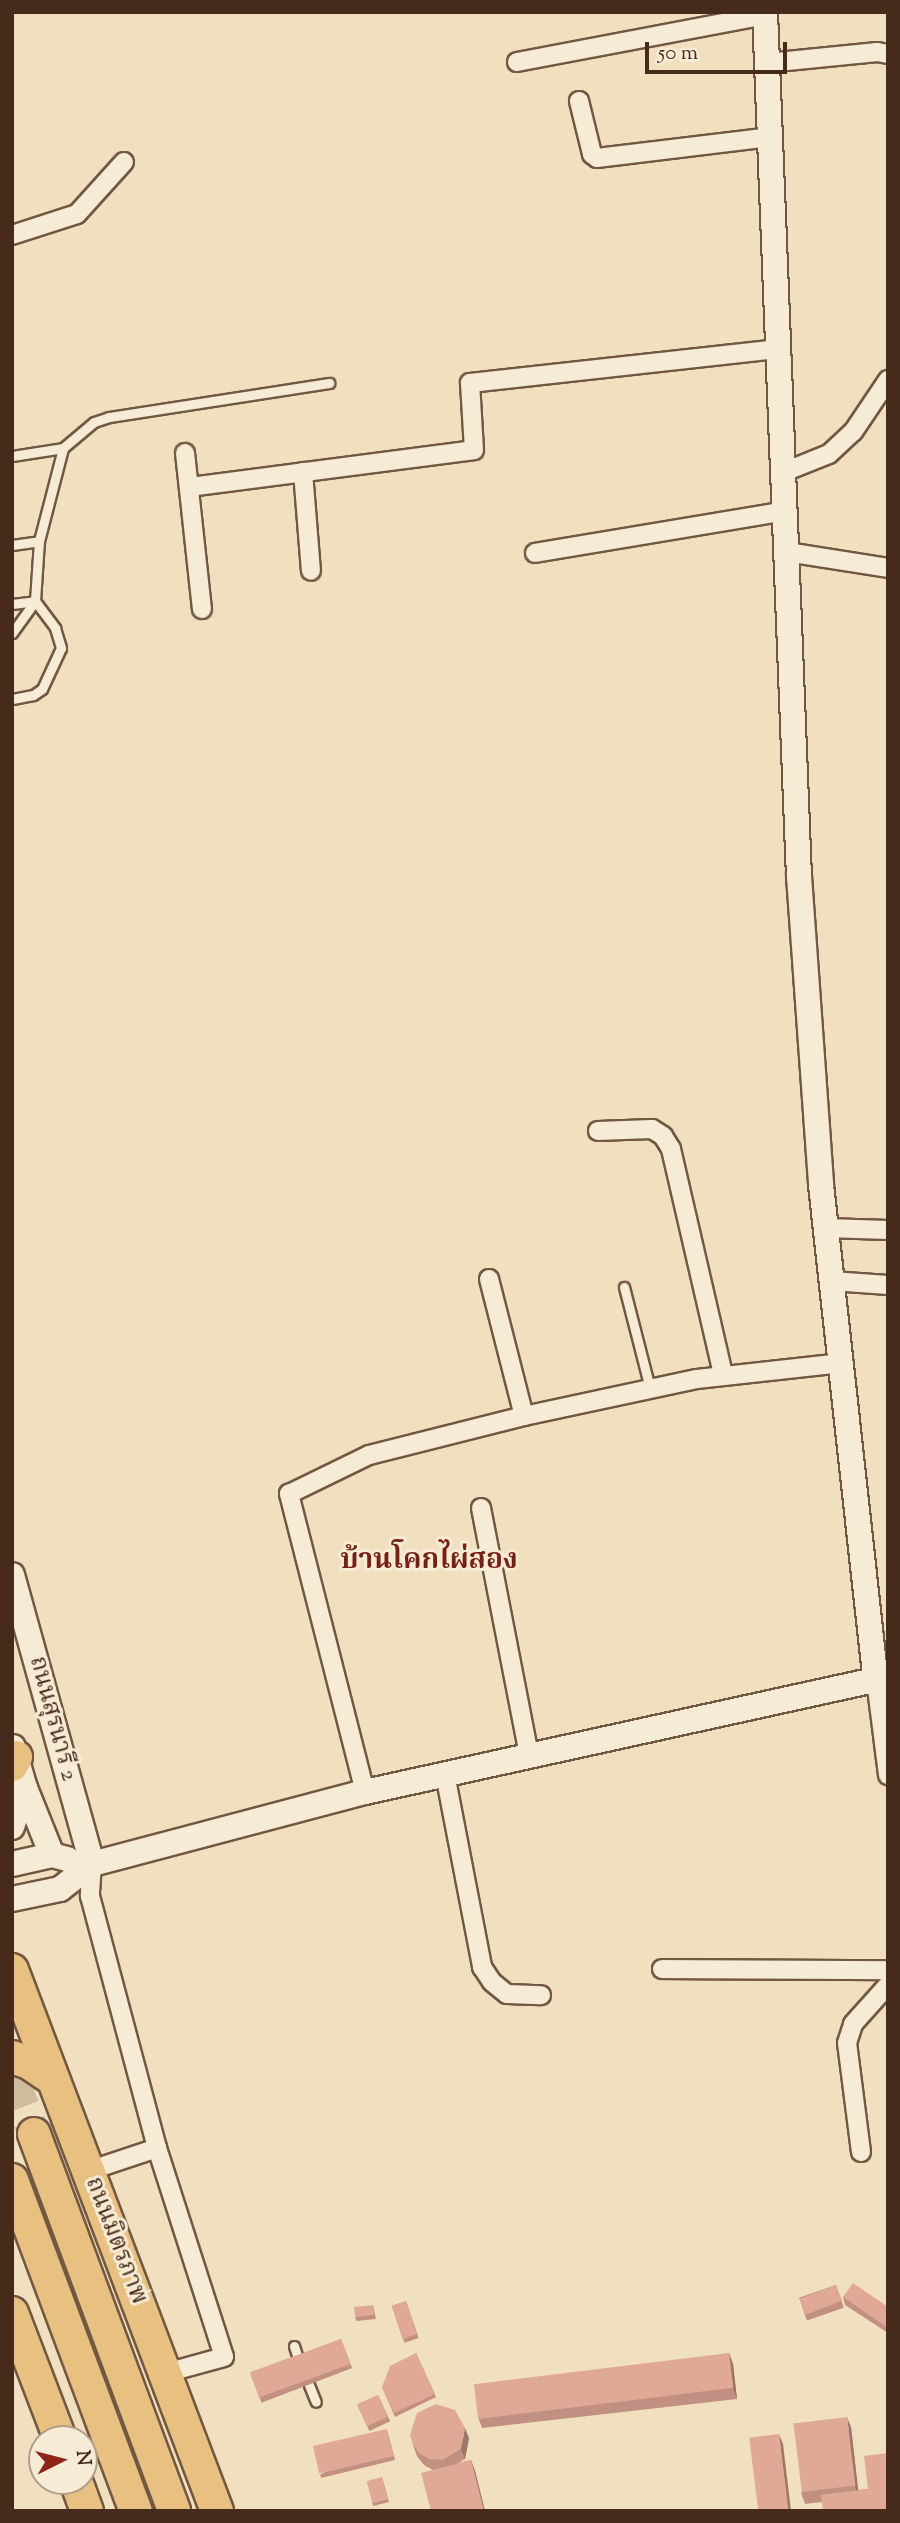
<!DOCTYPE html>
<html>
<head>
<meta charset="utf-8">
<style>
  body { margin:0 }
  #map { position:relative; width:900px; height:2523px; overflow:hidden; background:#f1e0bf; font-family:"Sorts Mill Goudy","Noto Serif Thai",serif }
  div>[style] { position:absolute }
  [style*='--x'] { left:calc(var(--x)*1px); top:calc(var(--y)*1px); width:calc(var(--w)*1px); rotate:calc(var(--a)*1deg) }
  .highway-tunnel>* { height:32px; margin-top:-16px; transform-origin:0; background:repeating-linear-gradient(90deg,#cfbc9e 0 32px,transparent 0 48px) }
  .roads { filter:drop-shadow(2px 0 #725843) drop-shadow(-2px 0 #725843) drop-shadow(0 2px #725843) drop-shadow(0 -2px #725843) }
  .lane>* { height:9px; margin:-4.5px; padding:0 4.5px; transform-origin:4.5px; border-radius:4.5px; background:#f6ebd5 }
  .street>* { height:18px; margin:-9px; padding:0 9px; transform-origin:9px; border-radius:9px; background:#f6ebd5 }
  .secondary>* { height:24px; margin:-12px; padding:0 12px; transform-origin:12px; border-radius:12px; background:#f6ebd5 }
  .highway>* { height:32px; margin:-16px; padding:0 16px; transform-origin:16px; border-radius:16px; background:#e8c080 }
  .wall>* { inset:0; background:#c19082; transform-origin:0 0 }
  .shaded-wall>* { inset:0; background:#9d766a }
  .building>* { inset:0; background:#e0a897; transform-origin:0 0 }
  span { translate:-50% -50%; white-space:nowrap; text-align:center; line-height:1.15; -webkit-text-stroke:6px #f6ebd5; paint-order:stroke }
  .street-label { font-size:24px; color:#472b1a }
  .quarter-label { font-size:28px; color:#7a1f14; font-weight:700 }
  .frame { position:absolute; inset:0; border:14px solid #472b1a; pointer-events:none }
  .north { position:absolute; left:28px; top:2425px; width:70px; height:70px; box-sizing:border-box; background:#f6ebd5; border:2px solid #b09e8a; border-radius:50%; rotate:84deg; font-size:19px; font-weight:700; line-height:28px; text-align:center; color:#472b1a }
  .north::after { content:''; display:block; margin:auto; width:24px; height:32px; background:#8f2418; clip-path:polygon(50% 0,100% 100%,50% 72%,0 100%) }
  .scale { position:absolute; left:645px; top:42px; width:142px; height:32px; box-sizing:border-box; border:4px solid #472b1a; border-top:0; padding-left:9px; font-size:21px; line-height:24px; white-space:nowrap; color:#472b1a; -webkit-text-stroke:5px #f6ebd5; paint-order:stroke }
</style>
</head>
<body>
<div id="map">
  <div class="highway-tunnel">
    <i style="--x:12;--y:2077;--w:61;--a:68.9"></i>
  </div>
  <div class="roads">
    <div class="lane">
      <i style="--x:12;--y:456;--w:52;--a:-8.9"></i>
      <i style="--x:63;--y:448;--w:40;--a:-40"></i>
      <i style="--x:94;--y:422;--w:16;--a:-18"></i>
      <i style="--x:109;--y:417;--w:223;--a:-8.8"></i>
      <i style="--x:12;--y:545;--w:27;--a:-8"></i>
      <i style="--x:12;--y:604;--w:23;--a:-7"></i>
      <i style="--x:35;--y:601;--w:34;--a:53"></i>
      <i style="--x:55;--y:628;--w:21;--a:73"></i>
      <i style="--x:61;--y:648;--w:45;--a:114.9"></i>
      <i style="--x:42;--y:689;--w:11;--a:146"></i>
      <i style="--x:33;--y:695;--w:21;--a:169"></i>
      <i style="--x:12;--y:633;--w:39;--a:-54"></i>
      <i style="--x:35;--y:601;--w:60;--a:-86.2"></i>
      <i style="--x:39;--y:541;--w:96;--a:-75.5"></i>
      <i style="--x:624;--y:1287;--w:104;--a:75.6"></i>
      <i style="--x:294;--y:2346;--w:13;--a:72"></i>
      <i style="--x:309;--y:2385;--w:18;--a:68"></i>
    </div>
    <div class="street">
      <i style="--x:517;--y:62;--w:252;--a:-10.7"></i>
      <i style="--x:767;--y:63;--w:111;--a:-5.7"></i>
      <i style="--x:877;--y:52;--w:11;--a:10"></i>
      <i style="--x:579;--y:101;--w:55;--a:76.2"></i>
      <i style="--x:592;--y:154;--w:6;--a:39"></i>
      <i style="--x:597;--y:158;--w:174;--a:-6.9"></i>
      <i style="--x:12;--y:235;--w:68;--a:-17.9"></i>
      <i style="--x:77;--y:214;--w:70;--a:-47.9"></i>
      <i style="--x:185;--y:453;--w:157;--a:83.8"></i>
      <i style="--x:303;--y:472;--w:99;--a:85.4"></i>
      <i style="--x:784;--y:472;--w:48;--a:-21.8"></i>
      <i style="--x:829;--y:454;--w:33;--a:-43"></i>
      <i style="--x:853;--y:432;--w:63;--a:-56.1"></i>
      <i style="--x:190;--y:487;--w:286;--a:-7.4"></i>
      <i style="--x:474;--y:450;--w:67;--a:-93.4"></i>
      <i style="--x:470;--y:383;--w:311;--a:-6.3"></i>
      <i style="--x:787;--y:552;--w:102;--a:9"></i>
      <i style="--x:535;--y:553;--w:254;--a:-9.5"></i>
      <i style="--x:598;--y:1131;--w:54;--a:-2.1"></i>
      <i style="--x:652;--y:1129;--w:13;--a:32"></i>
      <i style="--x:663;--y:1136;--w:15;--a:58"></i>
      <i style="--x:671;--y:1149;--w:232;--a:77"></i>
      <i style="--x:826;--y:1228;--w:62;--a:1.8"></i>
      <i style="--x:489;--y:1279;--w:141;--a:75.7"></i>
      <i style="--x:832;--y:1281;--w:56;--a:4.1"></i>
      <i style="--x:481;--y:1508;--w:253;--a:79"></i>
      <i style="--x:876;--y:1680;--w:96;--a:82.8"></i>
      <i style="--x:445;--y:1774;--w:197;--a:79.1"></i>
      <i style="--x:482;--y:1967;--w:18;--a:56"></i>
      <i style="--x:492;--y:1982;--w:19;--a:39"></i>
      <i style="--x:507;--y:1994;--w:34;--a:2"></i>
      <i style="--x:365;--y:1792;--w:308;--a:-104.3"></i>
      <i style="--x:289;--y:1494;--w:89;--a:-26"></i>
      <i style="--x:369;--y:1455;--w:160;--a:-14.1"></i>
      <i style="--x:524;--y:1416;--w:177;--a:-12.1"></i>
      <i style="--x:697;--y:1379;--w:146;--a:-6.3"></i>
      <i style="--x:92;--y:1864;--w:32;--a:94"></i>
      <i style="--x:90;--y:1896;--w:261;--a:75.1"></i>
      <i style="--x:157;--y:2148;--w:219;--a:72.2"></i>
      <i style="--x:224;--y:2357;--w:60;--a:164.6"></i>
      <i style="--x:662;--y:1969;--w:226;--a:0.3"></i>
      <i style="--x:861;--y:2152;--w:110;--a:-97.3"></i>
      <i style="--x:847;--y:2043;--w:20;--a:-72"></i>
      <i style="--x:853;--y:2024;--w:52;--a:-48.1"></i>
      <i style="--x:88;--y:2171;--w:73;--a:-18.4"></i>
    </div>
    <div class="secondary">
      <i style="--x:765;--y:12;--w:865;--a:87.75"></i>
      <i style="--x:799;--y:876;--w:310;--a:85.9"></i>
      <i style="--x:821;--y:1185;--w:498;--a:83.7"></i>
      <i style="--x:12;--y:1575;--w:300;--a:74.5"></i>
      <i style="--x:13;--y:1747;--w:43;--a:73.7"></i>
      <i style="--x:25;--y:1788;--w:72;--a:68.1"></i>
      <i style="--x:12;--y:1827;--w:41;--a:-71.6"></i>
      <i style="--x:12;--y:1864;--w:41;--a:-12.7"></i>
      <i style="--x:52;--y:1855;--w:16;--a:15"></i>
      <i style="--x:12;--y:1899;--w:49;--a:-11.8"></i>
      <i style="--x:60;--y:1889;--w:41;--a:-38"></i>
      <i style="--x:92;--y:1864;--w:282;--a:-14.8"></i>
      <i style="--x:365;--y:1792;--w:535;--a:-12.4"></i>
    </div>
    <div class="highway">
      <i style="--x:12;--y:1765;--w:9;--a:-63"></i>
      <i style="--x:12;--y:1970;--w:579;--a:69.25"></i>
      <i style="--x:12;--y:2057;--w:18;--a:19"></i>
      <i style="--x:29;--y:2063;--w:29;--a:34"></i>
      <i style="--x:34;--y:2134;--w:402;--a:69.6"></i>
      <i style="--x:12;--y:2180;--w:353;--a:69.5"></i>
      <i style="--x:12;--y:2313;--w:135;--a:69.1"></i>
      <i style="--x:76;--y:2481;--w:32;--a:70"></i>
    </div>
  </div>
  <div class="wall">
    <i style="left:836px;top:2285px;width:24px;height:39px;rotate:71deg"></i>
    <i style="clip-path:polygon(843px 2297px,888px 2307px,888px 2333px,845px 2305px)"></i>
    <i style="left:406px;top:2301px;width:39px;height:15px;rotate:71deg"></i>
    <i style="clip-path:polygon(373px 2305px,376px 2319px,357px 2321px,355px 2318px)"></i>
    <i style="left:341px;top:2339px;width:31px;height:97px;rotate:69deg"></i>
    <i style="clip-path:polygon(416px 2353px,436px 2397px,395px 2417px,382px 2387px)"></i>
    <i style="clip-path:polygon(729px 2353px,733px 2364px,737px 2399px,482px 2428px,478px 2417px)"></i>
    <i style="left:378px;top:2395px;width:29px;height:23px;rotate:65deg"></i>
    <i style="clip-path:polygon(851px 2427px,858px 2490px,868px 2489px,888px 2511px,822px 2502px,805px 2504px,801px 2493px)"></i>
    <i style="clip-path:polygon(388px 2433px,395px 2460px,321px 2478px,320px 2475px)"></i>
    <i style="clip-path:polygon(469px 2438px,465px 2459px,458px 2463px,471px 2460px,475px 2471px,485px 2511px,431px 2511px,433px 2470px,424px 2465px,417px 2456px,413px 2445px)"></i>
    <i style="clip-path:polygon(382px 2477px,389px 2502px,373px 2506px,372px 2502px)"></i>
  </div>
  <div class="shaded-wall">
    <i style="clip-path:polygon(729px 2353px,733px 2364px,737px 2399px,733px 2388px)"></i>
    <i style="clip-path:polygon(847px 2417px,851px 2427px,859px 2497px,855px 2486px)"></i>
    <i style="clip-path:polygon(465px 2428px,469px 2438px,465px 2459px,461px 2449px)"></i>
    <i style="clip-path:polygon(779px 2434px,783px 2444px,791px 2511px,788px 2511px)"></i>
    <i style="clip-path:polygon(471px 2460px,475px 2471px,485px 2511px,484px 2511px)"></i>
  </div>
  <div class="building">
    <i style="clip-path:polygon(853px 2283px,888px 2307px,888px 2328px,843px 2297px)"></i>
    <i style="left:836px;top:2285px;width:17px;height:39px;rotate:69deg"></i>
    <i style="left:406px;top:2301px;width:35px;height:15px;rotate:72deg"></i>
    <i style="left:373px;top:2305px;width:10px;height:19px;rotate:84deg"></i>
    <i style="left:341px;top:2339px;width:27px;height:97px;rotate:70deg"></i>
    <i style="clip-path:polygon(416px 2353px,435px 2394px,394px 2413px,382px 2387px,390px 2366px)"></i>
    <i style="left:729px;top:2353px;width:35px;height:257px;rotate:83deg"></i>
    <i style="left:378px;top:2395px;width:24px;height:23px;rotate:66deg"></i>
    <i style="clip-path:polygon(436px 2404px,455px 2410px,465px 2428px,461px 2449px,442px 2460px,430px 2459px,420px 2454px,413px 2445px,410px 2435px,417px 2413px)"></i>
    <i style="left:847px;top:2417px;width:69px;height:54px;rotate:83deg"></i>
    <i style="left:387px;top:2429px;width:28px;height:76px;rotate:77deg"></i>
    <i style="left:779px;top:2434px;width:78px;height:30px;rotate:83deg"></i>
    <i style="clip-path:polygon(888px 2453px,888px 2511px,823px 2511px,821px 2495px,868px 2489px,864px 2456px)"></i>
    <i style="clip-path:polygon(471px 2460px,484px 2511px,431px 2511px,421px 2473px)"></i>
    <i style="left:382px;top:2477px;width:23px;height:16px;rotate:75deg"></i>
  </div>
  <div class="street-label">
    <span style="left:52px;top:1719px;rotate:75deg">ถนนสุรนารี 2</span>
    <span style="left:115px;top:2241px;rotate:69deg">ถนนมิตรภาพ</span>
  </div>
  <div class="quarter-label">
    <span style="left:429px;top:1561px">บ้านโคกไผ่สอง</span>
  </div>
  <div class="frame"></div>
  <div class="north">N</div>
  <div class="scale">50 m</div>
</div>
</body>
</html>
